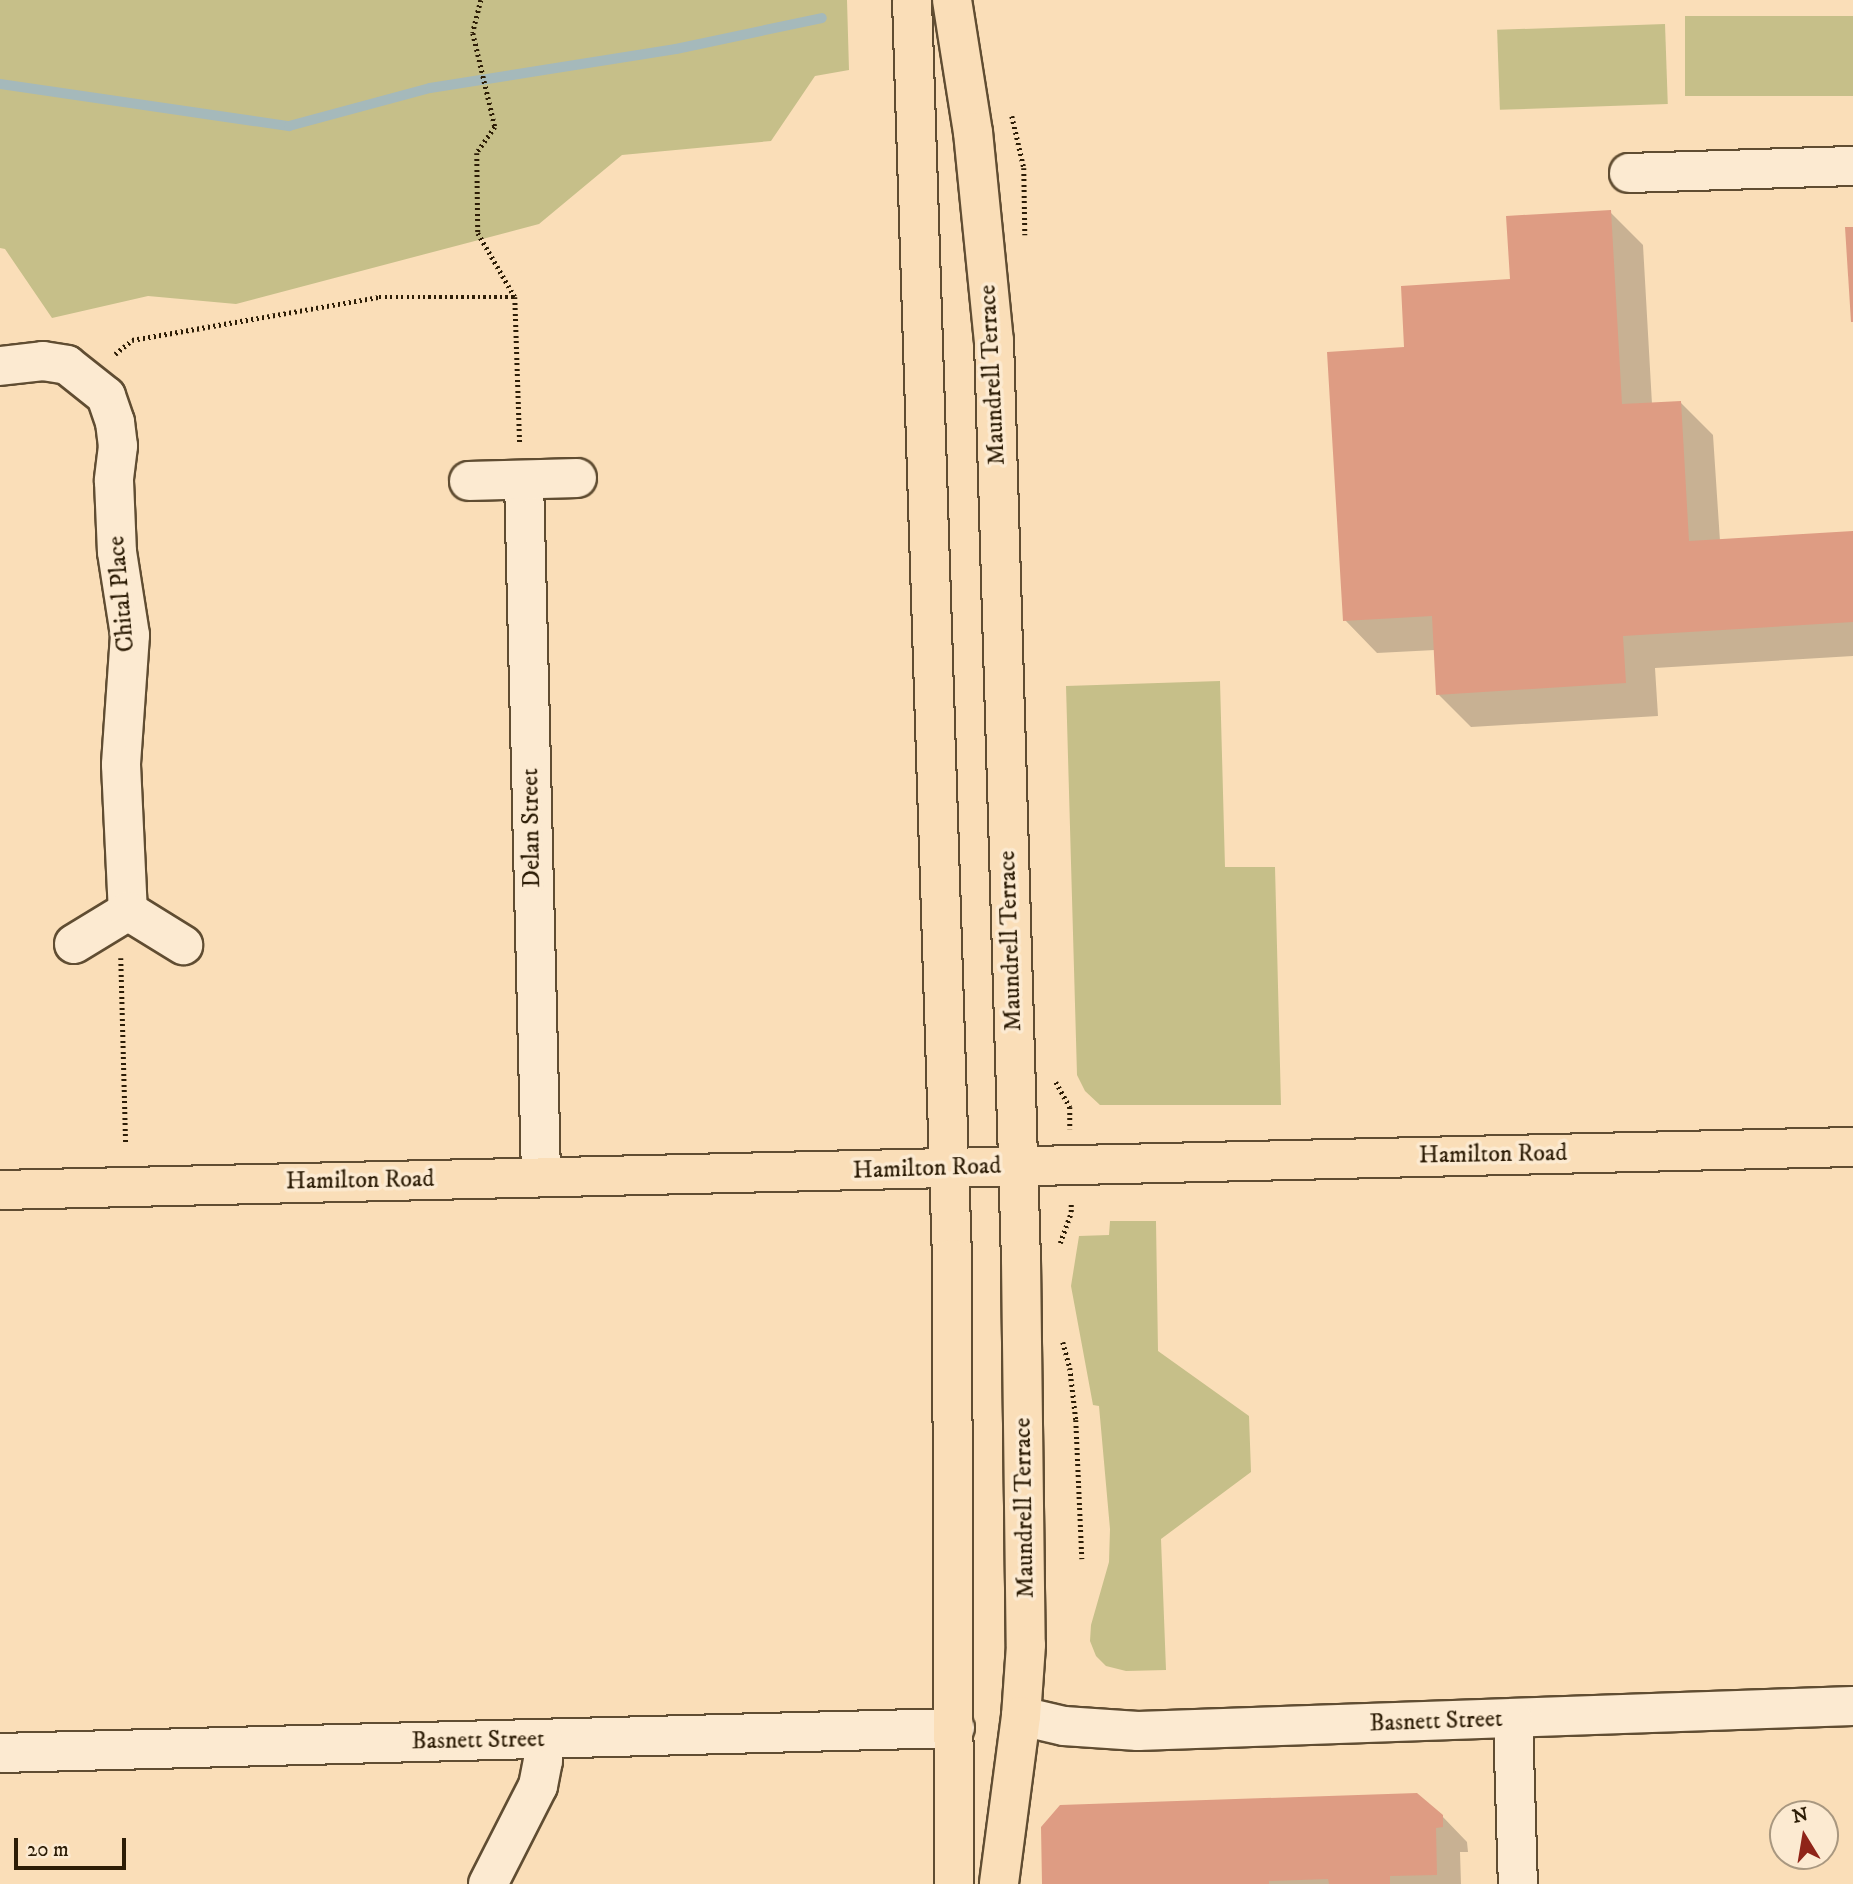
<!DOCTYPE html>
<html>
<head>
<meta charset="utf-8">
<style>
  body { margin:0 }
  #map { position:relative; width:1853px; height:1884px; overflow:hidden; background:#fadeb8; font-family:"IM FELL DW Pica",serif }
  div>[style] { position:absolute }
  [style*='--x'] { left:calc(var(--x)*1px); top:calc(var(--y)*1px); width:calc(var(--w)*1px); rotate:calc(var(--a)*1deg) }
  .green>* { inset:0; background:#c6bf89; transform-origin:0 0 }
  .shadow>* { inset:0; background:#0003 }
  .stream>* { height:10px; margin:-5px; padding:0 5px; transform-origin:5px; border-radius:5px; background:#a5b9bb }
  .building>* { inset:0; background:#de9c83 }
  .path>* { height:4.5px; margin-top:-2.25px; transform-origin:0; background:repeating-linear-gradient(90deg,#2d1d06 0 2px,transparent 0 5.5px) }
  .roads { filter:drop-shadow(2px 0 #604d32) drop-shadow(-2px 0 #604d32) drop-shadow(0 2px #604d32) drop-shadow(0 -2px #604d32) }
  .minor>* { height:38px; margin:-19px; padding:0 19px; transform-origin:19px; border-radius:19px; background:#fcead1 }
  .major>* { height:38px; margin:-19px; padding:0 19px; transform-origin:19px; border-radius:19px; background:#fadeb8 }
  span { translate:-50% -50%; white-space:nowrap; text-align:center; line-height:1.15; -webkit-text-stroke:7px #fcead1; paint-order:stroke }
  .street-label { font-size:24px; color:#2d1d06 }
  .north { position:absolute; left:1769px; top:1800px; width:70px; height:70px; box-sizing:border-box; background:#fcead1; border:2px solid #a99880; border-radius:50%; rotate:349deg; font-size:19px; font-weight:700; line-height:28px; text-align:center; color:#2d1d06 }
  .north::after { content:''; display:block; margin:auto; width:24px; height:32px; background:#8f2418; clip-path:polygon(50% 0,100% 100%,50% 72%,0 100%) }
  .scale { position:absolute; left:14px; top:1838px; width:112px; height:32px; box-sizing:border-box; border:4px solid #2d1d06; border-top:0; padding-left:9px; font-size:21px; line-height:24px; white-space:nowrap; color:#2d1d06; -webkit-text-stroke:5px #fcead1; paint-order:stroke }
</style>
</head>
<body>
<div id="map">
  <div class="green">
    <i style="clip-path:polygon(0 0,847px 0,849px 70px,815px 76px,771px 141px,622px 155px,539px 224px,236px 304px,148px 296px,52px 318px,5px 249px,0 248px)"></i>
    <i style="left:1853px;top:16px;width:80px;height:168px;rotate:90deg"></i>
    <i style="left:1665px;top:24px;width:80px;height:168px;rotate:88deg"></i>
    <i style="clip-path:polygon(1220px 681px,1225px 867px,1275px 867px,1281px 1105px,1100px 1105px,1085px 1091px,1077px 1075px,1066px 686px)"></i>
    <i style="clip-path:polygon(1110px 1221px,1156px 1221px,1158px 1351px,1249px 1416px,1251px 1472px,1161px 1539px,1166px 1670px,1126px 1671px,1106px 1666px,1096px 1656px,1090px 1641px,1091px 1625px,1109px 1562px,1110px 1529px,1099px 1406px,1093px 1405px,1071px 1286px,1079px 1236px,1109px 1235px)"></i>
  </div>
  <div class="shadow">
    <i style="clip-path:polygon(1610px 212px,1643px 245px,1652px 404px,1681px 403px,1713px 435px,1720px 541px,1853px 532px,1853px 656px,1655px 668px,1658px 716px,1471px 727px,1438px 694px,1435px 650px,1377px 653px,1345px 620px,1406px 348px,1511px 281px)"></i>
    <i style="clip-path:polygon(1442px 1816px,1467px 1842px,1468px 1852px,1460px 1852px,1461px 1884px,1044px 1884px)"></i>
  </div>
  <div class="stream">
    <i style="--x:0;--y:84;--w:292;--a:8.3"></i>
    <i style="--x:289;--y:126;--w:146;--a:-15.1"></i>
    <i style="--x:430;--y:88;--w:249;--a:-9"></i>
    <i style="--x:676;--y:49;--w:149;--a:-12"></i>
  </div>
  <div class="building">
    <i style="clip-path:polygon(1611px 210px,1622px 404px,1681px 401px,1689px 541px,1853px 531px,1853px 622px,1623px 636px,1626px 683px,1436px 695px,1432px 616px,1343px 621px,1327px 352px,1404px 347px,1401px 286px,1510px 279px,1506px 216px)"></i>
    <i style="clip-path:polygon(1845px 227px,1853px 227px,1853px 322px,1851px 322px)"></i>
    <i style="clip-path:polygon(1417px 1793px,1443px 1815px,1443px 1827px,1436px 1828px,1437px 1875px,1390px 1876px,1390px 1884px,1329px 1884px,1328px 1879px,1269px 1881px,1269px 1884px,1042px 1884px,1041px 1827px,1060px 1805px)"></i>
  </div>
  <div class="path">
    <i style="--x:481;--y:0;--w:34;--a:104"></i>
    <i style="--x:473;--y:33;--w:97;--a:76.8"></i>
    <i style="--x:495;--y:127;--w:32;--a:125"></i>
    <i style="--x:477;--y:153;--w:80;--a:89.3"></i>
    <i style="--x:478;--y:233;--w:74;--a:60"></i>
    <i style="--x:515;--y:297;--w:147;--a:88.1"></i>
    <i style="--x:1012;--y:116;--w:53;--a:77"></i>
    <i style="--x:1024;--y:168;--w:67;--a:89.1"></i>
    <i style="--x:115;--y:354;--w:22;--a:-39"></i>
    <i style="--x:132;--y:340;--w:251;--a:-9.9"></i>
    <i style="--x:379;--y:297;--w:135;--a:0"></i>
    <i style="--x:121;--y:958;--w:185;--a:88.5"></i>
    <i style="--x:1056;--y:1082;--w:29;--a:61"></i>
    <i style="--x:1070;--y:1107;--w:22;--a:90"></i>
    <i style="--x:1060;--y:1243;--w:33;--a:-70"></i>
    <i style="--x:1071;--y:1212;--w:11;--a:-90"></i>
    <i style="--x:1063;--y:1342;--w:27;--a:75"></i>
    <i style="--x:1070;--y:1368;--w:52;--a:83.4"></i>
    <i style="--x:1076;--y:1420;--w:139;--a:87.5"></i>
  </div>
  <div class="roads">
    <div class="minor">
      <i style="--x:1629;--y:173;--w:224;--a:-1.8"></i>
      <i style="--x:0;--y:366;--w:43;--a:-6.6"></i>
      <i style="--x:43;--y:361;--w:24;--a:9"></i>
      <i style="--x:67;--y:365;--w:50;--a:38.5"></i>
      <i style="--x:106;--y:396;--w:28;--a:71"></i>
      <i style="--x:115;--y:422;--w:24;--a:83"></i>
      <i style="--x:118;--y:446;--w:35;--a:97"></i>
      <i style="--x:114;--y:481;--w:71;--a:87.6"></i>
      <i style="--x:117;--y:552;--w:84;--a:81.1"></i>
      <i style="--x:130;--y:635;--w:130;--a:94"></i>
      <i style="--x:121;--y:765;--w:146;--a:87.3"></i>
      <i style="--x:524;--y:480;--w:697;--a:88.6"></i>
      <i style="--x:469;--y:481;--w:108;--a:-1.6"></i>
      <i style="--x:74;--y:944;--w:63;--a:-31.4"></i>
      <i style="--x:128;--y:911;--w:65;--a:31.7"></i>
      <i style="--x:1021;--y:1716;--w:44;--a:13.1"></i>
      <i style="--x:1064;--y:1726;--w:74;--a:3.9"></i>
      <i style="--x:1138;--y:1731;--w:715;--a:-2"></i>
      <i style="--x:1513;--y:1719;--w:165;--a:88.3"></i>
      <i style="--x:0;--y:1753;--w:955;--a:-1.5"></i>
      <i style="--x:488;--y:1884;--w:110;--a:-63"></i>
      <i style="--x:538;--y:1786;--w:25;--a:-79"></i>
      <i style="--x:543;--y:1761;--w:22;--a:-90"></i>
    </div>
    <div class="major">
      <i style="--x:912;--y:0;--w:1260;--a:88.18"></i>
      <i style="--x:952;--y:1259;--w:625;--a:89.82"></i>
      <i style="--x:952;--y:0;--w:134;--a:81"></i>
      <i style="--x:973;--y:132;--w:210;--a:84.3"></i>
      <i style="--x:994;--y:341;--w:919;--a:88.32"></i>
      <i style="--x:1021;--y:1260;--w:385;--a:89.3"></i>
      <i style="--x:1026;--y:1645;--w:71;--a:94"></i>
      <i style="--x:1021;--y:1716;--w:169;--a:97.5"></i>
      <i style="--x:0;--y:1190;--w:1853;--a:-1.33"></i>
    </div>
  </div>
  <div class="street-label">
    <span style="left:993px;top:375px;rotate:-93deg">Maundrell Terrace</span>
    <span style="left:122px;top:594px;rotate:-95deg">Chital Place</span>
    <span style="left:532px;top:828px;rotate:-91deg">Delan Street</span>
    <span style="left:1011px;top:941px;rotate:-92deg">Maundrell Terrace</span>
    <span style="left:1493px;top:1155px;rotate:-1deg">Hamilton Road</span>
    <span style="left:927px;top:1169px;rotate:-2deg">Hamilton Road</span>
    <span style="left:360px;top:1181px;rotate:-1deg">Hamilton Road</span>
    <span style="left:1025px;top:1508px;rotate:-91deg">Maundrell Terrace</span>
    <span style="left:1436px;top:1722px;rotate:-2deg">Basnett Street</span>
    <span style="left:478px;top:1741px;rotate:-1deg">Basnett Street</span>
  </div>
  <div class="north">N</div>
  <div class="scale">20 m</div>
</div>
</body>
</html>
